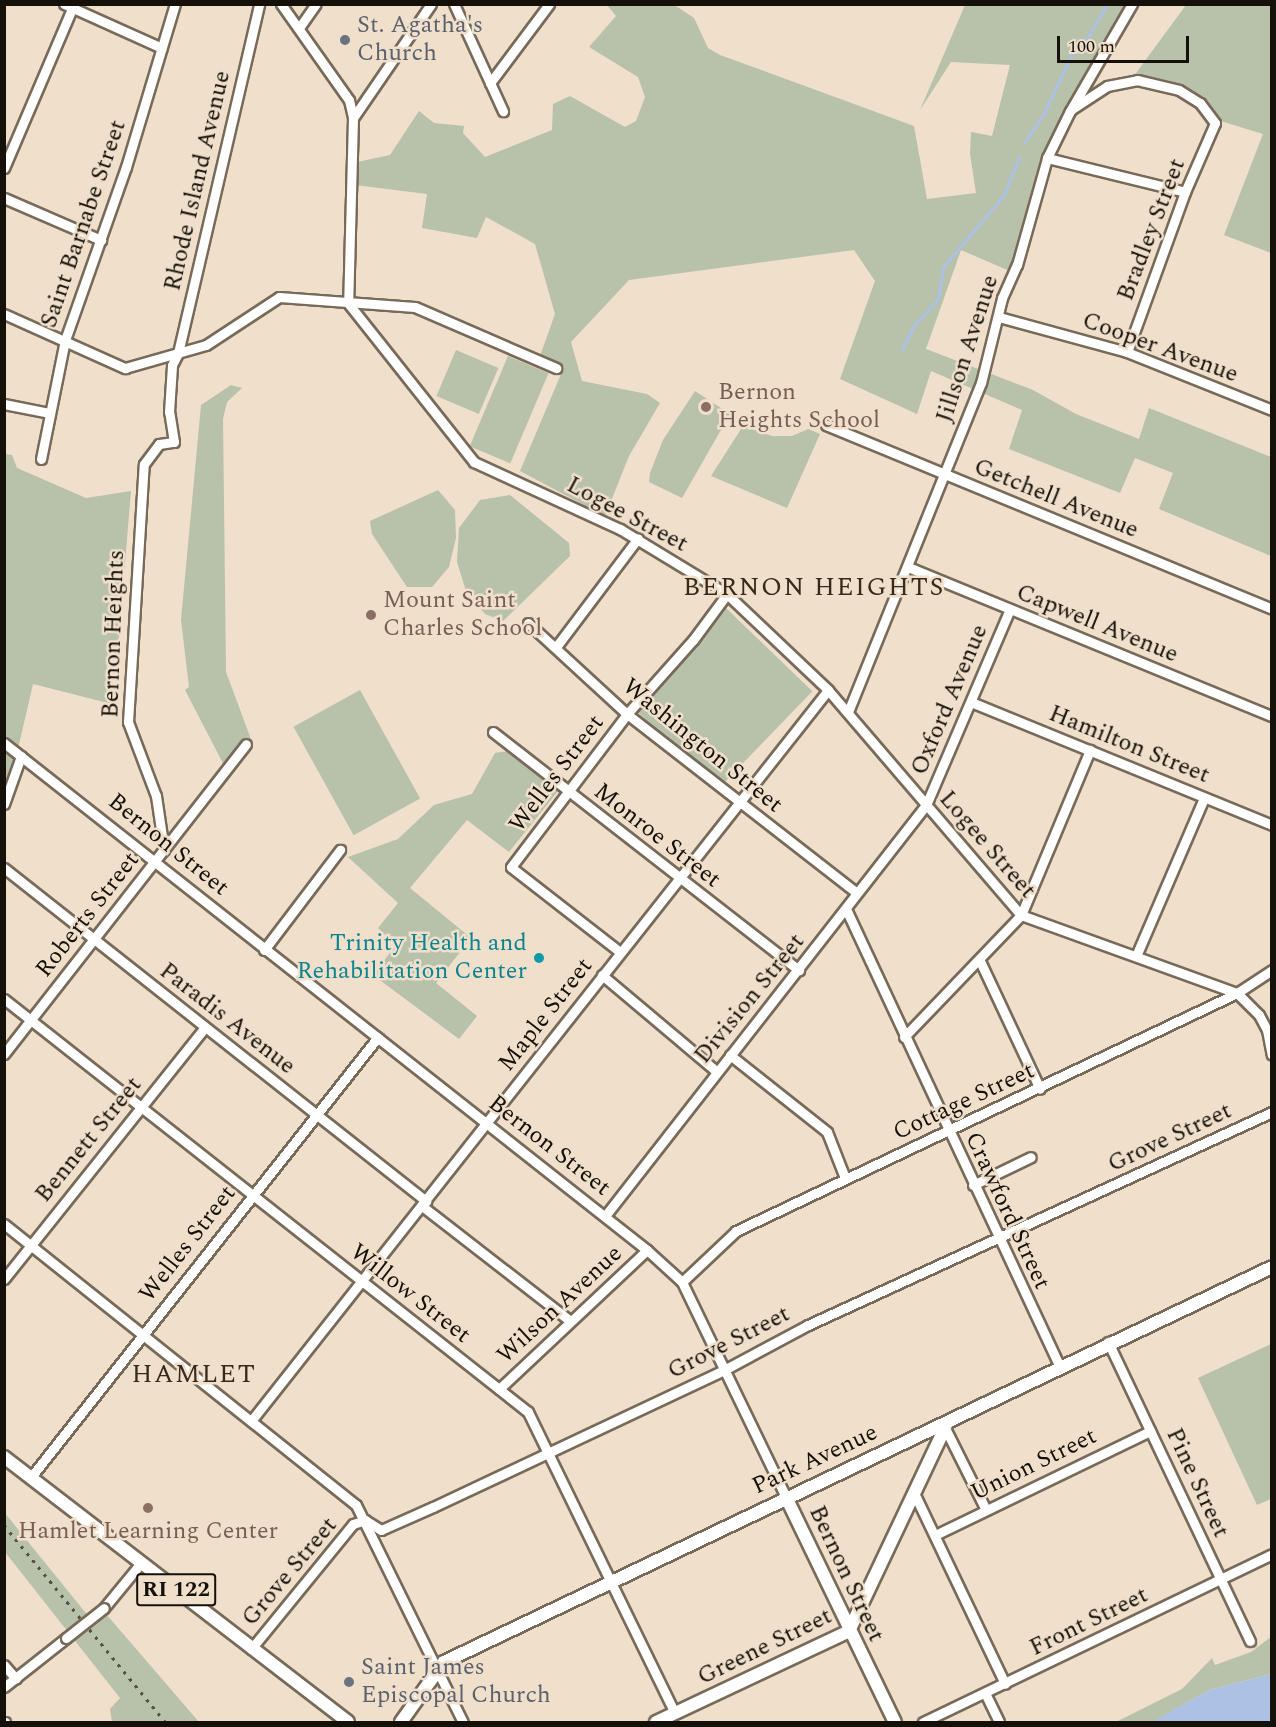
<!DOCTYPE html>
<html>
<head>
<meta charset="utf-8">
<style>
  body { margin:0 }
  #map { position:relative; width:1276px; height:1727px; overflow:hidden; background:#efdfcb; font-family:Spectral,serif }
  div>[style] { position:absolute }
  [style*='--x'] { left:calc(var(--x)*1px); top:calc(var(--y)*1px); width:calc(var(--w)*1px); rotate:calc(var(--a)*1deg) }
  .green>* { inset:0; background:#b8c1a9; transform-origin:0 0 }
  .water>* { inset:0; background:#acc1e4 }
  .stream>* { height:3px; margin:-1.5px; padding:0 1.5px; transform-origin:1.5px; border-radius:1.5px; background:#acc1e4 }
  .roads { filter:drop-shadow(2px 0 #786a59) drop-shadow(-2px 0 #786a59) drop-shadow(0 2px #786a59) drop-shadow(0 -2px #786a59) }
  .minor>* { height:9px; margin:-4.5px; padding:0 4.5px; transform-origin:4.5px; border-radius:4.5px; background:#fff }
  .major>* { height:12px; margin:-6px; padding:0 6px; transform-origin:6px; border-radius:6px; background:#fff }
  .rail>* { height:3px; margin-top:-1.5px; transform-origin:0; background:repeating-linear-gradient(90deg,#585045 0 3px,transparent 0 9px) }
  .bridges { filter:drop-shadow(2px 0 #786a59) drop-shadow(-2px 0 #786a59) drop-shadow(0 2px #786a59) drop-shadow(0 -2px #786a59) }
  .minor-bridge>* { height:9px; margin:-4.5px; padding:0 4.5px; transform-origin:4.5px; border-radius:4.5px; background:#fff }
  .dots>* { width:16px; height:16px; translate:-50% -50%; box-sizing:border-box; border:3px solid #efdfcb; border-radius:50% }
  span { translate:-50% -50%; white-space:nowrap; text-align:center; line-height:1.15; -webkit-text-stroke:5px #efdfcb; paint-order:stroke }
  .shield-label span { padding:2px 4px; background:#efdfcb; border:2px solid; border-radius:4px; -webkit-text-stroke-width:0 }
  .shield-label { font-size:22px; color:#151009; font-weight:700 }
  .worship-label { font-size:24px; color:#5b616d }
  .left { translate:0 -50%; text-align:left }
  .street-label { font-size:24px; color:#151009 }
  .education-label { font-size:24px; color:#785e54 }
  .culture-label { font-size:24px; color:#0d838f }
  .right { translate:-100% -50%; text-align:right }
  .neighbourhood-label { font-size:26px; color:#362a1a; letter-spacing:1.5px }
  .frame { position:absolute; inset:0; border:6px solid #151009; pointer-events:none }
  .scale { position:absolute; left:1057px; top:36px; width:132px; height:27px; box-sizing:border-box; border:3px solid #151009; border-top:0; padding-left:8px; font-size:18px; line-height:21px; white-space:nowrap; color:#151009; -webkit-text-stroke:4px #efdfcb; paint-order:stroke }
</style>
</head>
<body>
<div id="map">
  <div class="green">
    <i style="clip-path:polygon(673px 4px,694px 18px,708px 48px,720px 55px,914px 126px,927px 199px,976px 193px,970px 154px,971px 132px,992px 136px,1010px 65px,951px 62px,920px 110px,965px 5px,1130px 5px,1057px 130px,1012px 272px,961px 250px,926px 349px,1033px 390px,1076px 414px,1139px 439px,1149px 408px,1271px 457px,1271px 556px,1159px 509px,1173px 473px,1135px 458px,1120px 493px,1009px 449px,1022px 410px,931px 371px,917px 414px,840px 379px,875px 281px,854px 250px,629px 280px,571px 342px,582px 381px,647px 394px,660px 403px,629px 456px,605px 516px,520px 471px,564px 367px,540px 356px,555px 314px,535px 244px,486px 217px,477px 238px,422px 228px,427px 194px,355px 185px,357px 162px,390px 155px,419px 111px,434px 123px,464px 126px,463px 133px,485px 157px,552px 130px,553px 104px,570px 96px,625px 127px,636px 121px,645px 97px,638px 77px,589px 47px,616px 16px,607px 5px)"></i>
    <i style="clip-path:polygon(1186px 5px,1271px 5px,1271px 253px,1224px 235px,1263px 134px,1214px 119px,1186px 95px,1148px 84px,1128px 84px)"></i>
    <i style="left:456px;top:350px;width:46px;height:50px;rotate:23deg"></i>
    <i style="left:508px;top:356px;width:44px;height:98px;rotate:23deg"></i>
    <i style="clip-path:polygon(231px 385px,242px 388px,227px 402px,223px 419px,226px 672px,252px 742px,227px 771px,185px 690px,189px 687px,181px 620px,201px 405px)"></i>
    <i style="clip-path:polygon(695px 391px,730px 414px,682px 498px,649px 482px,650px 473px,663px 440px)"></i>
    <i style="clip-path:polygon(743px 426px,772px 436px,792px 436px,808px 429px,820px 434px,787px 508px,711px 476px)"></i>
    <i style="clip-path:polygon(5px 454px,12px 455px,17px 468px,86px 498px,131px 491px,117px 659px,106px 660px,112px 704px,33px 684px,17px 753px,5px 788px)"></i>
    <i style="clip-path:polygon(438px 490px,455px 510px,456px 538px,449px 567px,432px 587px,407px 587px,372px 534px,370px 521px)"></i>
    <i style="clip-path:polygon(510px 495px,569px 543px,570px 556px,503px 621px,485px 614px,466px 591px,457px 562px,459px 528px,480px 500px)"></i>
    <i style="left:726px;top:608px;width:120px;height:136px;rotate:44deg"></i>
    <i style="left:360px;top:690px;width:124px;height:76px;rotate:61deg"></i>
    <i style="clip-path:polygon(508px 751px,558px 791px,509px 852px,467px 820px,410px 888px,471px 938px,436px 983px,477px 1016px,459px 1039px,373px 975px,396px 945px,378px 928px,398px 903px,348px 857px,398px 839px,434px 805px,472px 794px,495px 753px)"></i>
    <i style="clip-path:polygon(1271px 1344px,1271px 1499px,1257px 1505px,1198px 1378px)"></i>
    <i style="clip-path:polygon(4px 1512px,89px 1617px,100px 1607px,199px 1722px,112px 1722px,110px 1709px,120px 1698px,5px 1552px)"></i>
    <i style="clip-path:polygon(1271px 1637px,1271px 1674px,1209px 1690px,1153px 1722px,1116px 1722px,1182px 1689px,1212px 1658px,1215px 1665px,1251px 1652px)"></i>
  </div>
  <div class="water">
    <i style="clip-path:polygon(1271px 1674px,1271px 1722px,1152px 1722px,1209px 1690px)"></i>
  </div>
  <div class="stream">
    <i style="--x:1024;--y:143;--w:36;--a:-56"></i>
    <i style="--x:1044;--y:113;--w:65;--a:-64.6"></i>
    <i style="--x:1072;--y:54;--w:23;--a:-47"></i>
    <i style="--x:1088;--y:37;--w:38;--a:-60"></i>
    <i style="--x:902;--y:349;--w:27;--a:-63"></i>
    <i style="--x:914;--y:325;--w:35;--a:-47"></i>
    <i style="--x:938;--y:299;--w:32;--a:-81"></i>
    <i style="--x:943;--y:267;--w:94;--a:-49.7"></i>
    <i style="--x:1004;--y:195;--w:41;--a:-68.5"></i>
  </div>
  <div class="roads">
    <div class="minor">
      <i style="--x:64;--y:4;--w:107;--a:24.2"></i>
      <i style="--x:281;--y:4;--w:118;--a:54.7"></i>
      <i style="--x:349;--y:100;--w:18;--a:77"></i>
      <i style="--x:353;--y:118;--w:185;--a:91.5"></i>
      <i style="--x:348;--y:303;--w:203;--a:51.6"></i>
      <i style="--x:474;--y:462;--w:161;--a:24.7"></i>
      <i style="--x:620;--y:529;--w:125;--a:31.3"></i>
      <i style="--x:727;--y:594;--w:139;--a:43.5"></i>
      <i style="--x:828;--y:690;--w:296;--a:49.4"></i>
      <i style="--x:1021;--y:915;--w:230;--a:19.9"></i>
      <i style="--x:1237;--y:993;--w:31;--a:45"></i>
      <i style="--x:1259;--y:1015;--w:17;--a:62"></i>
      <i style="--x:1267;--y:1030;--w:25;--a:79"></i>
      <i style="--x:454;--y:4;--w:118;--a:65.4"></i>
      <i style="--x:299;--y:28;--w:29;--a:-55"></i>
      <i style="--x:490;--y:83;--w:99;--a:-53.2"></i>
      <i style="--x:1072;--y:109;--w:42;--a:-33.3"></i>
      <i style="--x:1107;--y:86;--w:31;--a:-11"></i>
      <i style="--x:1137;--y:80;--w:43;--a:13.4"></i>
      <i style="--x:1179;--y:90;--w:25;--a:32"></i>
      <i style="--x:1200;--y:103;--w:25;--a:53"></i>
      <i style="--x:1215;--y:123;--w:75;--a:113.5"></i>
      <i style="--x:1185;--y:192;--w:170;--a:109.9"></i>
      <i style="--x:353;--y:118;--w:138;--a:-55.6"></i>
      <i style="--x:1047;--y:158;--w:142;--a:13.8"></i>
      <i style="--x:4;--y:168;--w:178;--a:-66.9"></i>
      <i style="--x:4;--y:198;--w:106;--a:23.4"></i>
      <i style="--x:4;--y:314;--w:133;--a:24.1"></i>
      <i style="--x:125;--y:368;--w:84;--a:-15.9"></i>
      <i style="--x:206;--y:345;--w:87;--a:-33.3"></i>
      <i style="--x:279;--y:297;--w:136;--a:4.2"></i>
      <i style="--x:415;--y:307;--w:154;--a:23.4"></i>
      <i style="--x:999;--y:317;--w:133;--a:15.3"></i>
      <i style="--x:1127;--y:352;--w:156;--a:21.8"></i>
      <i style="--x:4;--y:404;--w:47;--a:11.1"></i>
      <i style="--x:826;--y:425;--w:482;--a:22.4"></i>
      <i style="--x:41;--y:459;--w:121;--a:-78.6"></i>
      <i style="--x:65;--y:340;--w:183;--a:-70.6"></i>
      <i style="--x:126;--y:167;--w:170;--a:-73.3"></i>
      <i style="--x:908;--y:567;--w:393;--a:22.3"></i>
      <i style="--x:528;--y:623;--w:134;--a:42.6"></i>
      <i style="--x:627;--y:714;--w:291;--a:37.9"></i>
      <i style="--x:556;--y:647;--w:136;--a:-53"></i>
      <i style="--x:971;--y:702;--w:325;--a:22.2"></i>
      <i style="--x:848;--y:712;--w:355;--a:-68"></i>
      <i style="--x:981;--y:383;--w:88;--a:-76.1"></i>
      <i style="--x:1002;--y:298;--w:36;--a:-66"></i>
      <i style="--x:1017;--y:265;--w:111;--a:-74.3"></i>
      <i style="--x:1047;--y:158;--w:52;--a:-63.9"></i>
      <i style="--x:1070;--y:111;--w:124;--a:-59.9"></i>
      <i style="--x:493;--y:732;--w:388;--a:37.9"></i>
      <i style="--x:4;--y:743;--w:819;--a:38.26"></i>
      <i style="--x:647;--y:1250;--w:47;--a:42.4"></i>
      <i style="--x:682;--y:1282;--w:239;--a:64.2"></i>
      <i style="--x:4;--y:804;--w:51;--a:-70.5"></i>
      <i style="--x:164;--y:850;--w:55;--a:-98.4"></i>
      <i style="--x:156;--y:796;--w:79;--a:-110.7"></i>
      <i style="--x:128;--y:722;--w:258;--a:-86.5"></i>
      <i style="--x:144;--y:464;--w:25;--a:-53"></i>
      <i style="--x:159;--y:444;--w:15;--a:-8"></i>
      <i style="--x:174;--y:442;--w:30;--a:-99"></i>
      <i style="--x:169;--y:412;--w:47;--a:-86.3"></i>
      <i style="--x:172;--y:365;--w:13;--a:-63"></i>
      <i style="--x:178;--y:353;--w:358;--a:-76.9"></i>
      <i style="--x:4;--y:868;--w:538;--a:38.28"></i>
      <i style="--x:846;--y:909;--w:503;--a:64.96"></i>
      <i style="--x:264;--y:950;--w:126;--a:-52.8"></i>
      <i style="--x:620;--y:952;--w:138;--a:-142.1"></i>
      <i style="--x:511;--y:867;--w:192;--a:-52.8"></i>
      <i style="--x:627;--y:714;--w:99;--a:-48.3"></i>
      <i style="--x:693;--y:640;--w:57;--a:-53.5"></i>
      <i style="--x:1136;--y:956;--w:172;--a:-66.7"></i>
      <i style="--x:980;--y:961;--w:141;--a:64.9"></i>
      <i style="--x:602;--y:975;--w:150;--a:40.1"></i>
      <i style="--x:4;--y:999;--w:667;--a:38.24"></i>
      <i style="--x:528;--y:1412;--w:335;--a:64"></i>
      <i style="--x:904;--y:1037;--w:169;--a:-46.2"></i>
      <i style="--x:1021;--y:915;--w:179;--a:-67.3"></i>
      <i style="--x:4;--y:1054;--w:393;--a:-52"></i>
      <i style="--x:730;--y:1055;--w:124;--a:38.4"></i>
      <i style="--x:827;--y:1132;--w:49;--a:68.6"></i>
      <i style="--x:973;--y:1185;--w:64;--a:-25.8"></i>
      <i style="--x:422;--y:1206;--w:187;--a:37.8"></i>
      <i style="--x:605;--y:1216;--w:521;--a:-52.01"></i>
      <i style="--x:926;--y:805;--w:213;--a:-66.8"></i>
      <i style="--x:4;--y:1224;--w:450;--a:38.6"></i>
      <i style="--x:356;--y:1505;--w:242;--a:63.8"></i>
      <i style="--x:4;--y:1279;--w:322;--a:-51.4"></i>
      <i style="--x:682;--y:1282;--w:74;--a:-43.4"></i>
      <i style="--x:736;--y:1231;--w:555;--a:-25.41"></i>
      <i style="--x:1237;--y:993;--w:42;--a:-33.3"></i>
      <i style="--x:1108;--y:1342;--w:331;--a:64.6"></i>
      <i style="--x:499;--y:1389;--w:203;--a:-43.2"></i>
      <i style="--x:251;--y:1421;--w:931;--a:-51.71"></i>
      <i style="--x:944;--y:1426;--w:94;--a:63.4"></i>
      <i style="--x:31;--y:1477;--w:560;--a:-51.74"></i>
      <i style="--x:915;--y:1495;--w:209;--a:64.5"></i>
      <i style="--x:935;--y:1535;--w:239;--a:-25.8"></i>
      <i style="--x:104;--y:1608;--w:58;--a:-50.6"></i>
      <i style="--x:251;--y:1649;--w:161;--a:-50.8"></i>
      <i style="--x:353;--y:1524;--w:13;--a:-18"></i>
      <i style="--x:365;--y:1520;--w:19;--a:32"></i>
      <i style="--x:381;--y:1530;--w:57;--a:-23.9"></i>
      <i style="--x:433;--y:1507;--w:322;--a:-25.2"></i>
      <i style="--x:724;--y:1370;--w:95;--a:-28.2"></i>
      <i style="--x:808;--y:1325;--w:511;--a:-24.66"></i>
      <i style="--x:4;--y:1665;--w:18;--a:49"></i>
      <i style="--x:4;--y:1687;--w:79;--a:-38.3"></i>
      <i style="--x:985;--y:1693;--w:32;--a:64"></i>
      <i style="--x:4;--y:1722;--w:1;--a:0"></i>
      <i style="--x:923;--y:1722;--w:387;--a:-25.7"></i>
    </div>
    <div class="major">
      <i style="--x:4;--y:1457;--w:434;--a:37.6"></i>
      <i style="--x:786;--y:1497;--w:250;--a:64.2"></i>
      <i style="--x:401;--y:1722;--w:74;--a:-54.4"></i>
      <i style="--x:444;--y:1662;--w:917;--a:-25.5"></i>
      <i style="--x:656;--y:1722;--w:213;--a:-25.2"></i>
      <i style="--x:849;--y:1631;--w:225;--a:-64.7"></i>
    </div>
  </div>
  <div class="rail">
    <i style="--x:4;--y:1525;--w:254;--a:50.7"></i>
  </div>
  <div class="bridges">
    <div class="minor-bridge">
      <i style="--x:66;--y:1638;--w:48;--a:-38.3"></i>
    </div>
  </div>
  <div class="dots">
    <i style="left:345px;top:40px;background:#6b7280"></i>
    <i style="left:706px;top:407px;background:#8d6e63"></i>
    <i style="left:371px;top:615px;background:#8d6e63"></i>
    <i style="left:539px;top:958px;background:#0f9aa8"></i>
    <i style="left:148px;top:1508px;background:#8d6e63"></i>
    <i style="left:349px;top:1682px;background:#6b7280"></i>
  </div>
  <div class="shield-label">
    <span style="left:176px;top:1590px">RI 122</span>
  </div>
  <div class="worship-label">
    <span class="left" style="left:357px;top:40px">St. Agatha's<br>Church</span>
    <span class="left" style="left:361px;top:1682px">Saint James<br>Episcopal Church</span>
  </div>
  <div class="street-label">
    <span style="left:198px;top:181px;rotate:-77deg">Rhode Island Avenue</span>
    <span style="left:84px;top:224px;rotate:-71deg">Saint Barnabe Street</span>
    <span style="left:1152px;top:230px;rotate:-69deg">Bradley Street</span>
    <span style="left:1160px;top:348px;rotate:20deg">Cooper Avenue</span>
    <span style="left:968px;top:349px;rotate:-72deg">Jillson Avenue</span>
    <span style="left:1056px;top:499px;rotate:22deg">Getchell Avenue</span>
    <span style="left:627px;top:515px;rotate:28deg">Logee Street</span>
    <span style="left:1097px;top:624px;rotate:22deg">Capwell Avenue</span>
    <span style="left:114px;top:634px;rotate:-88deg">Bernon Heights</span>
    <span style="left:950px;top:700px;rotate:-67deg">Oxford Avenue</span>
    <span style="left:1129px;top:745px;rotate:22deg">Hamilton Street</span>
    <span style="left:702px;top:746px;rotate:39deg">Washington Street</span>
    <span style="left:557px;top:774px;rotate:-53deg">Welles Street</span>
    <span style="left:657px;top:836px;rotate:38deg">Monroe Street</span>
    <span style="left:168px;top:845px;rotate:39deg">Bernon Street</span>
    <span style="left:987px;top:845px;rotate:49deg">Logee Street</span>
    <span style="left:88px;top:915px;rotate:-52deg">Roberts Street</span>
    <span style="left:750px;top:999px;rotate:-51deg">Division Street</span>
    <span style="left:546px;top:1015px;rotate:-52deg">Maple Street</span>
    <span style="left:227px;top:1019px;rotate:38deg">Paradis Avenue</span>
    <span style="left:964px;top:1102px;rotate:-25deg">Cottage Street</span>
    <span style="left:1170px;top:1138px;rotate:-25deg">Grove Street</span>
    <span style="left:89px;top:1140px;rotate:-51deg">Bennett Street</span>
    <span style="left:549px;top:1146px;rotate:38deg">Bernon Street</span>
    <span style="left:1007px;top:1211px;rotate:65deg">Crawford Street</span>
    <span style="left:188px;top:1244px;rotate:-52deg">Welles Street</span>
    <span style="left:410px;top:1294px;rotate:38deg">Willow Street</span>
    <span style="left:560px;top:1305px;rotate:-43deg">Wilson Avenue</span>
    <span style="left:729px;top:1343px;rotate:-27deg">Grove Street</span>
    <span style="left:815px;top:1460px;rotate:-25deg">Park Avenue</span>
    <span style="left:1034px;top:1465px;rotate:-26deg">Union Street</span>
    <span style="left:1197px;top:1483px;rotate:65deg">Pine Street</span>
    <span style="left:290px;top:1572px;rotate:-50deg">Grove Street</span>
    <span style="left:846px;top:1574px;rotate:65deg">Bernon Street</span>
    <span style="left:1089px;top:1622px;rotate:-26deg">Front Street</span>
    <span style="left:765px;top:1647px;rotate:-26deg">Greene Street</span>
  </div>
  <div class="education-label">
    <span class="left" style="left:718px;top:407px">Bernon<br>Heights School</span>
    <span class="left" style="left:383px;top:615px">Mount Saint<br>Charles School</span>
    <span style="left:148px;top:1532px">Hamlet Learning Center</span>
  </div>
  <div class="culture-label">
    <span class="right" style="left:527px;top:958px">Trinity Health and<br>Rehabilitation Center</span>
  </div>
  <div class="neighbourhood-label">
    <span style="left:814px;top:588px">BERNON HEIGHTS</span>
    <span style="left:194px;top:1375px">HAMLET</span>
  </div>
  <div class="frame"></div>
  <div class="scale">100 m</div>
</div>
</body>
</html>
